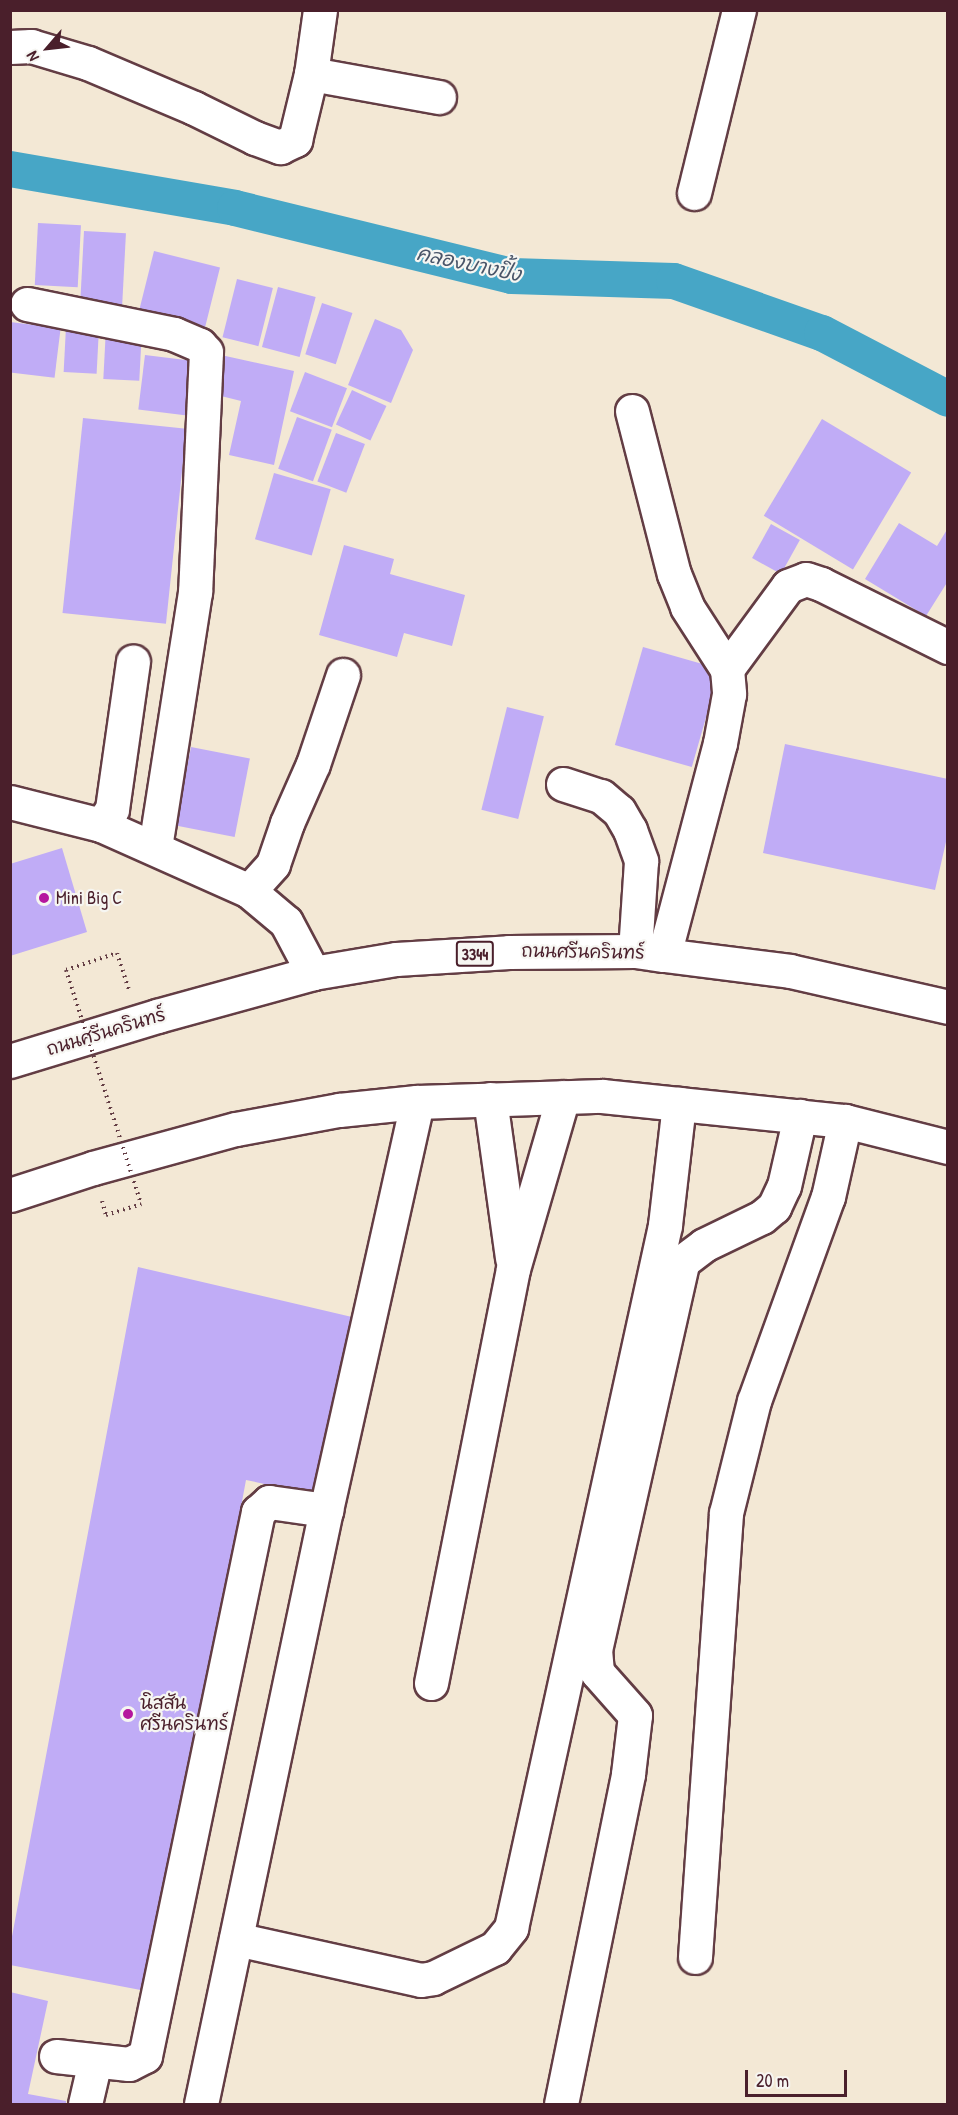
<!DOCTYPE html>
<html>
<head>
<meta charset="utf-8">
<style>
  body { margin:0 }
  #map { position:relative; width:958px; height:2115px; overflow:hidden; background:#f3e8d5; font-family:"Patrick Hand","Playpen Sans Thai",sans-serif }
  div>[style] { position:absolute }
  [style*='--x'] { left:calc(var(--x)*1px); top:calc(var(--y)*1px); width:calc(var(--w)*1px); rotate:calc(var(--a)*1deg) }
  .canal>* { height:36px; margin:-18px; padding:0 18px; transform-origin:18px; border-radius:18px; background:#47a6c6 }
  .building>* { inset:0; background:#c0acf6; transform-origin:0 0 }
  .path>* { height:4px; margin-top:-2px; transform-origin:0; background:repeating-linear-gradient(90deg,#633d44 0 1.5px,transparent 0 6px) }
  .roads { filter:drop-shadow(2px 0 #633d44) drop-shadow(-2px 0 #633d44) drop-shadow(0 2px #633d44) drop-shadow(0 -2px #633d44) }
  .minor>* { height:33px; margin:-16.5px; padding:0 16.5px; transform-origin:16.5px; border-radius:16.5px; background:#fff }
  .major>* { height:33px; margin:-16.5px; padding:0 16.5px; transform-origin:16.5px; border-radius:16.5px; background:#fff }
  .path-bridge>* { height:4px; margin-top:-2px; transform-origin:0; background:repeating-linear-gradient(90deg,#633d44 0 1.5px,transparent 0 6px) }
  .dots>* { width:16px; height:16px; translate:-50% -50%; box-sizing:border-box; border:3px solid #f6f6f2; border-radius:50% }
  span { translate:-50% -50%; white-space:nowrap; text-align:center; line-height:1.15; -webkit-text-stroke:4.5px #f6f6f2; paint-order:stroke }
  .shield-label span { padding:2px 4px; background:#f6f6f2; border:2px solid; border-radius:4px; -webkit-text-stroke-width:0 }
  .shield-label { font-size:16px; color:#4a1f2b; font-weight:700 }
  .poi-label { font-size:18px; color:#4a1f2b }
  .left { translate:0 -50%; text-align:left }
  .street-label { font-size:18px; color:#4a1f2b }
  .water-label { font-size:20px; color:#495569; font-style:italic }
  .frame { position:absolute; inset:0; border:12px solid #4a1f2b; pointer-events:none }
  .north { position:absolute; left:18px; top:18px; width:60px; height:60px; -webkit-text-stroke:4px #f6f6f2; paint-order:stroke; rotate:242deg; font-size:16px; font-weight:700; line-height:24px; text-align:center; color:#4a1f2b }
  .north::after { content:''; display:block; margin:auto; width:21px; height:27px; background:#4a1f2b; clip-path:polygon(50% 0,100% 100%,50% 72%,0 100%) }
  .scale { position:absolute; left:745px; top:2070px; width:102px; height:27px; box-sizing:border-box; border:3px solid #4a1f2b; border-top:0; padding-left:8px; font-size:18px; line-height:21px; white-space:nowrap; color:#4a1f2b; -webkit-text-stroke:4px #f6f6f2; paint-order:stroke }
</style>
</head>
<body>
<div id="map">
  <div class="canal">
    <i style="--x:10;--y:169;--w:228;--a:9.8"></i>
    <i style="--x:235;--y:208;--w:285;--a:13.8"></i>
    <i style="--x:512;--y:276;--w:162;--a:1.8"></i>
    <i style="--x:674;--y:281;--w:157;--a:19.4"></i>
    <i style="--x:822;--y:333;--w:142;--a:27.6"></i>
  </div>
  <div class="building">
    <i style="left:38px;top:223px;width:43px;height:62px;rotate:3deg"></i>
    <i style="left:84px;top:231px;width:42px;height:73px;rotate:3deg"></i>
    <i style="left:154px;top:251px;width:68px;height:65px;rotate:14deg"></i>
    <i style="left:237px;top:279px;width:37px;height:60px;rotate:14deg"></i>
    <i style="left:278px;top:287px;width:39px;height:62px;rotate:15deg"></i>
    <i style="left:322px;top:303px;width:32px;height:54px;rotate:18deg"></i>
    <i style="clip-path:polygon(375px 319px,401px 330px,413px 350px,391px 403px,348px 385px)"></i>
    <i style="left:10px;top:322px;width:51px;height:50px;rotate:7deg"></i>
    <i style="left:66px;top:327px;width:33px;height:45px;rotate:3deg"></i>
    <i style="left:106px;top:328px;width:36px;height:51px;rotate:3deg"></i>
    <i style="left:145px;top:355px;width:49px;height:55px;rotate:7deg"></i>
    <i style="clip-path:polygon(221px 355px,294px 371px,274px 465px,229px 455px,241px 401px,213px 394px)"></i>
    <i style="left:305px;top:372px;width:45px;height:42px;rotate:21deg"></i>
    <i style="left:352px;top:390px;width:38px;height:38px;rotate:25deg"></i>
    <i style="left:297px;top:417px;width:37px;height:55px;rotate:20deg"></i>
    <i style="left:83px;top:418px;width:104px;height:196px;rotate:6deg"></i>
    <i style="left:822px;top:419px;width:104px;height:113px;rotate:31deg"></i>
    <i style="left:336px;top:433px;width:31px;height:52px;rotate:21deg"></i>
    <i style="left:274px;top:473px;width:59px;height:69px;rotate:16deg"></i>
    <i style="clip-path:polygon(899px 523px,937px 546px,948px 528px,948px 581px,926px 616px,865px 579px)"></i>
    <i style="left:771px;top:524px;width:33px;height:39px;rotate:29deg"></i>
    <i style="clip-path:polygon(344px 545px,394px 559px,390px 574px,465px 595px,452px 646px,404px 633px,397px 657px,319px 635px)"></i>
    <i style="left:643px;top:647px;width:80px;height:102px;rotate:16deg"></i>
    <i style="left:507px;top:707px;width:38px;height:106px;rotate:14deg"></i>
    <i style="clip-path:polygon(785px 744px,948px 779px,948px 833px,935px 890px,763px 853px)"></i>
    <i style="left:191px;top:747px;width:60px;height:80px;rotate:11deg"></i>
    <i style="clip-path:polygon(62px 848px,87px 932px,10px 956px,10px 864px)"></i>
    <i style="clip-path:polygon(138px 1267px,352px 1317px,317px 1495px,246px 1480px,151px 1992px,10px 1965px,10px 1947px)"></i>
    <i style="clip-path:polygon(10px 1992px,48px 2001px,28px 2094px,66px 2101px,66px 2104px,10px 2104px)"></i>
  </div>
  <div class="path">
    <i style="--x:66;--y:970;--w:54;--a:-18.4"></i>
    <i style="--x:117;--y:953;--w:38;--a:72"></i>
    <i style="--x:102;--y:1201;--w:15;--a:74"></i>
    <i style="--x:106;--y:1215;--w:37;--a:-17"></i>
  </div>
  <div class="roads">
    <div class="minor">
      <i style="--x:10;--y:47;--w:21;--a:-3"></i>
      <i style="--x:31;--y:46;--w:59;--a:16.6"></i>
      <i style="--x:88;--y:63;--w:115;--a:23"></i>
      <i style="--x:194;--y:108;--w:68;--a:26.2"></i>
      <i style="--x:255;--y:138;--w:27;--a:20"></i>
      <i style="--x:280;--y:147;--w:17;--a:-25"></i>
      <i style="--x:295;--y:140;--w:68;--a:-76.4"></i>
      <i style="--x:311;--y:74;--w:65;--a:-82"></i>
      <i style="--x:311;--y:74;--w:130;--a:10.2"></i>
      <i style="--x:694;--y:193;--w:188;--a:-76.2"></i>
      <i style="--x:27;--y:304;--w:150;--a:11.5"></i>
      <i style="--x:174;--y:334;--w:28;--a:23"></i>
      <i style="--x:200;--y:345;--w:9;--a:49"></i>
      <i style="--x:206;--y:352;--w:240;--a:92.6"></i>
      <i style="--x:195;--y:592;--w:258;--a:98.9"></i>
      <i style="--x:632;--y:411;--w:168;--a:75.6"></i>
      <i style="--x:674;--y:574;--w:35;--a:68"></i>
      <i style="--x:687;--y:607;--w:74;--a:57.2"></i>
      <i style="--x:727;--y:669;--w:25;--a:85"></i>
      <i style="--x:729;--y:694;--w:50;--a:100.4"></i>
      <i style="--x:720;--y:743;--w:219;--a:104.8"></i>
      <i style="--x:727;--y:669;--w:103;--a:-53.7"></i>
      <i style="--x:788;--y:586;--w:19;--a:-21"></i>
      <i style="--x:806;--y:579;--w:16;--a:18"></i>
      <i style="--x:821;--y:584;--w:142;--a:26.4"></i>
      <i style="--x:563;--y:784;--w:40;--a:18"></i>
      <i style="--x:601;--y:796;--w:23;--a:40"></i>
      <i style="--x:619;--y:811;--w:22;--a:60"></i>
      <i style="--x:630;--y:830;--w:33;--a:70"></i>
      <i style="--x:641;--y:861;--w:90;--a:93.8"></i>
      <i style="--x:10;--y:802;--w:94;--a:14.2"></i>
      <i style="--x:101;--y:825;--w:162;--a:24"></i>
      <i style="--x:249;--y:891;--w:48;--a:40"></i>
      <i style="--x:286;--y:922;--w:58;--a:62.1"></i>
      <i style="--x:101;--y:825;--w:19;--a:-55"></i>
      <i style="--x:112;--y:809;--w:149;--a:-81.9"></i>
      <i style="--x:249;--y:891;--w:36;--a:-48"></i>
      <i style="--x:273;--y:864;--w:43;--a:-71.1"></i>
      <i style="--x:287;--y:823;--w:64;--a:-66.2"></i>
      <i style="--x:313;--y:764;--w:94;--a:-71.4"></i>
      <i style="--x:490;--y:1099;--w:161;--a:82.1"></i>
      <i style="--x:431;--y:1683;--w:422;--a:-78.8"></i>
      <i style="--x:513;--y:1269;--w:179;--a:-73.8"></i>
      <i style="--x:236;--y:1939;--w:189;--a:12.5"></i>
      <i style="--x:421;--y:1980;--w:12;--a:-9"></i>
      <i style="--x:433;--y:1978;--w:69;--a:-25.8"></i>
      <i style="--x:495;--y:1948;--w:26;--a:-51"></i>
      <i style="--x:511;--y:1928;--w:720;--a:-77.64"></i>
      <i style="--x:665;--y:1225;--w:122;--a:-83.4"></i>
      <i style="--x:695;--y:1957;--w:445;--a:-86"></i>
      <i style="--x:726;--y:1513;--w:115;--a:-76"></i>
      <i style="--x:754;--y:1401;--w:217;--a:-70.1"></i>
      <i style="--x:828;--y:1197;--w:78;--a:-77.4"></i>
      <i style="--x:56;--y:2056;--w:73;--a:6.3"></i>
      <i style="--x:129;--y:2064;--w:18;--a:-27"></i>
      <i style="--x:145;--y:2056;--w:556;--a:-78.27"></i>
      <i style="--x:258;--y:1512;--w:15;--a:-42"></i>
      <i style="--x:269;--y:1502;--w:58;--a:8"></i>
      <i style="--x:85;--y:2104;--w:44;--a:-76.9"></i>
      <i style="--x:201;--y:2104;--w:607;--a:-78.12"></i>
      <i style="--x:326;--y:1510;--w:418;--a:-77.4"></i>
      <i style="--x:561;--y:2104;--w:337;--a:-78.5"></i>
      <i style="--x:628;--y:1774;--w:59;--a:-83.2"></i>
      <i style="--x:635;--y:1715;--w:57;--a:-131.5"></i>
      <i style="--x:597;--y:1672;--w:22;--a:-95"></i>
      <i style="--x:595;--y:1650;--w:399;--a:-77.3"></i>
      <i style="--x:683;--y:1261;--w:26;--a:-37"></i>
      <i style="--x:704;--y:1245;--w:64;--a:-25.8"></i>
      <i style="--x:762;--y:1217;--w:16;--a:-40"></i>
      <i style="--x:774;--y:1207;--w:23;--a:-65"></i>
      <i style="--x:784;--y:1186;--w:72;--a:-77.1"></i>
    </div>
    <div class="major">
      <i style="--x:10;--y:1061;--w:154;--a:-17"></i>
      <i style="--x:157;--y:1016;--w:162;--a:-15.4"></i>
      <i style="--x:313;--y:973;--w:84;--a:-9.6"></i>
      <i style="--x:396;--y:959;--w:113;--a:-3.5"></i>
      <i style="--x:509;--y:952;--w:126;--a:-0.5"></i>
      <i style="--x:635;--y:951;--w:29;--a:8"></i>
      <i style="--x:664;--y:955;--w:127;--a:7.2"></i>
      <i style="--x:790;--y:971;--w:162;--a:12.8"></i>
      <i style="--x:10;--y:1195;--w:87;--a:-18"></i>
      <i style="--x:93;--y:1168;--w:148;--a:-15.3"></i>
      <i style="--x:236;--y:1129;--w:105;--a:-10.5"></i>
      <i style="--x:339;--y:1110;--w:78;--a:-5.9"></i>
      <i style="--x:417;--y:1102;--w:185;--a:-1.9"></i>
      <i style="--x:602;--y:1096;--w:244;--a:5.9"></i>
      <i style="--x:845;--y:1121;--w:106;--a:14.2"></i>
    </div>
  </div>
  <div class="path-bridge">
    <i style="--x:66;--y:970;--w:246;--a:72.2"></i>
  </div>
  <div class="dots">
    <i style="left:44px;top:898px;background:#b5179e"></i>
    <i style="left:128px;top:1714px;background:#b5179e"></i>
  </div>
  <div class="shield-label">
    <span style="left:475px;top:954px">3344</span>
  </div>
  <div class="poi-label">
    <span class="left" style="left:56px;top:898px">Mini Big C</span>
    <span class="left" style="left:140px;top:1714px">นิสสัน<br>ศรีนครินทร์</span>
  </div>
  <div class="street-label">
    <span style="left:583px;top:952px;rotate:1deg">ถนนศรีนครินทร์</span>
    <span style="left:106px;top:1032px;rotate:-17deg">ถนนศรีนครินทร์</span>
  </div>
  <div class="water-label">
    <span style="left:469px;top:263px;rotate:12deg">คลองบางปิ้ง</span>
  </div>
  <div class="frame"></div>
  <div class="north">N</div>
  <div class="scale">20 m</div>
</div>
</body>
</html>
